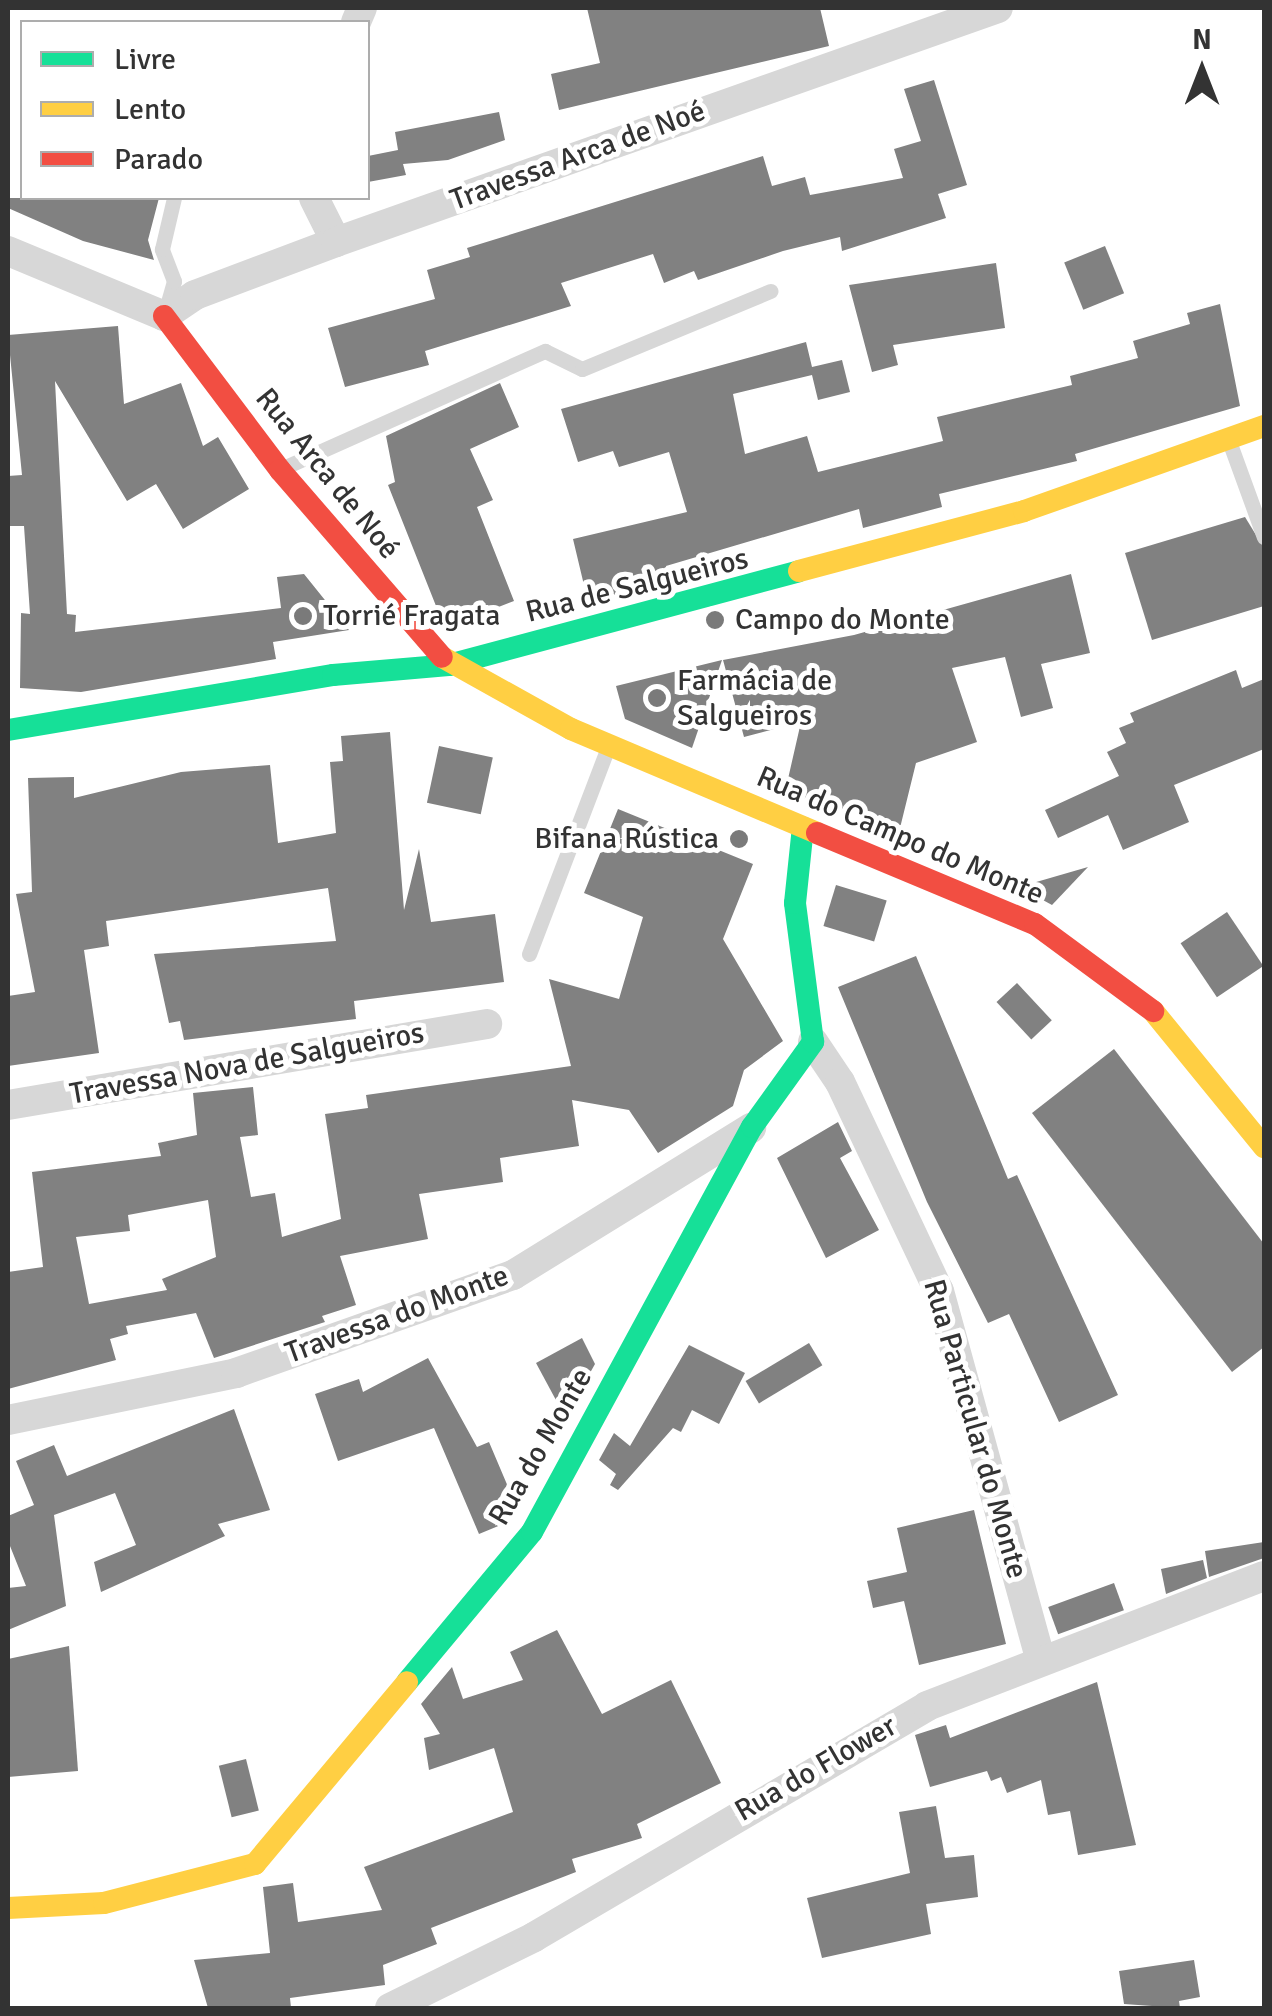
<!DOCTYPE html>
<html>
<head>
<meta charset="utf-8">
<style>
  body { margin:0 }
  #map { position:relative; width:1272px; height:2016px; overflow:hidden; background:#fff; font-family:Signika,sans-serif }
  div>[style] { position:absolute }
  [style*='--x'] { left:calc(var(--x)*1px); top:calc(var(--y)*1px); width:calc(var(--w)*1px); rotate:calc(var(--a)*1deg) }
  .building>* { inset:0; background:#818181; transform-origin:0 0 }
  .lane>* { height:15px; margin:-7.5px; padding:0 7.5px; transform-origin:7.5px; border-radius:7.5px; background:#d7d7d7 }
  .street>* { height:30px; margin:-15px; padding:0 15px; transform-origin:15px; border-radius:15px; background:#d7d7d7 }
  .fast>* { height:22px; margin:-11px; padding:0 11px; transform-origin:11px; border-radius:11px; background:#16e098 }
  .slow>* { height:22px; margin:-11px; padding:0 11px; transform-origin:11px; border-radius:11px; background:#ffcf43 }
  .jam>* { height:22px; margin:-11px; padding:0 11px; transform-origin:11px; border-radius:11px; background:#f24e42 }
  .dots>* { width:28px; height:28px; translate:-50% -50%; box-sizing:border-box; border:5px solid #fff; border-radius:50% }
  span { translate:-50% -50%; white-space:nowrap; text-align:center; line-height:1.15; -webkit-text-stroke:10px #fff; paint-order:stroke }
  .street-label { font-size:30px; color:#333 }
  .poi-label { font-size:30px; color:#333 }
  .left { translate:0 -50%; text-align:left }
  .right { translate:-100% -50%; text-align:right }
  .frame { position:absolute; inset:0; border:10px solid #333; pointer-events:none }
  .legend { position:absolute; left:20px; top:20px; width:350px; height:180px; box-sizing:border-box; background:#fff; border:2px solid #adadad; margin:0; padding:12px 18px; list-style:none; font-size:30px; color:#333 }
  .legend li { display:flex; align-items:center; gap:20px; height:50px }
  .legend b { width:50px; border:2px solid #adadad }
  .north { position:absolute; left:1152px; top:20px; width:100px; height:100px; -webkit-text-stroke:8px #fff; paint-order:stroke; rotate:0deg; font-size:28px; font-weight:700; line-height:40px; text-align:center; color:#333 }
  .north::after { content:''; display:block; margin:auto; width:35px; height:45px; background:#333; clip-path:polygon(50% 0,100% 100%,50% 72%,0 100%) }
</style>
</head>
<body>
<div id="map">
  <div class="building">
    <i style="clip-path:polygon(587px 8px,820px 8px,829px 46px,559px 110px,551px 74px,600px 63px)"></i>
    <i style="clip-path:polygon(934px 80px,967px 185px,938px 194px,946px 218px,842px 251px,840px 237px,783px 251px,698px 280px,694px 271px,664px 283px,653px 254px,561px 283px,571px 306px,425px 351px,429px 365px,345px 387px,328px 328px,435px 299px,427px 270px,470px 257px,467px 248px,763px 156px,772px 186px,805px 177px,810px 195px,903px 178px,894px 149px,921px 141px,904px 89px)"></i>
    <i style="clip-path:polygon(499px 112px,505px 140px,448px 160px,403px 164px,406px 175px,368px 182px,368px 156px,398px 150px,395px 132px)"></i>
    <i style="clip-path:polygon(8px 198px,159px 198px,148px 240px,154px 260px,83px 241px,8px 208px)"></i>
    <i style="left:1105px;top:246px;width:51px;height:44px;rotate:68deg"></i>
    <i style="clip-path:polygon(996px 263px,1005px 328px,893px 345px,898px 365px,872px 372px,849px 285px)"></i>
    <i style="clip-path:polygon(1220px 304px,1240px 406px,1075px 454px,1077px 461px,939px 494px,942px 507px,863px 528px,859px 509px,666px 566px,669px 580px,588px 602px,573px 539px,687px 512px,669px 452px,619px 467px,613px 451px,578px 462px,561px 409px,806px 342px,812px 367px,842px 360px,850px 392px,818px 400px,812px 375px,733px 394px,745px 454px,807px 436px,818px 472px,943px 441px,937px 417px,1072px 385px,1070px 376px,1138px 358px,1133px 341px,1190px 324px,1187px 313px)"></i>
    <i style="clip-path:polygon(118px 326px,124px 404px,181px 383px,203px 446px,218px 437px,249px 489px,183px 529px,156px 484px,127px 501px,55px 381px,67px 614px,76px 615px,75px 632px,281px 608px,277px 577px,304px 574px,349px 630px,273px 642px,276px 659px,81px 692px,20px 688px,21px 613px,30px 614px,24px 526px,8px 526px,8px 476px,22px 475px,8px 335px)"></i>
    <i style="clip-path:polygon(500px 383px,519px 427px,470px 449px,493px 500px,477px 507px,514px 601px,460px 622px,454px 605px,438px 611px,388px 485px,395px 482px,386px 436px)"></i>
    <i style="clip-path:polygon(1245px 517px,1264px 548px,1264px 606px,1152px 640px,1125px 553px)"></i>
    <i style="clip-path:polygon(1071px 574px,1090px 653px,1041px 664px,1053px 708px,1021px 717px,1005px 657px,952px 668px,977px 742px,916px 763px,900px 828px,785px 792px,801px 722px,744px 737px,723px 660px,854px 635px)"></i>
    <i style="clip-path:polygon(722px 660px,692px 748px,625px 719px,616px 686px)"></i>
    <i style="clip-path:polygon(1236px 670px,1242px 688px,1264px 679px,1264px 749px,1174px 785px,1189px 822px,1123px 850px,1108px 815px,1058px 838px,1045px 810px,1119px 776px,1107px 752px,1126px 743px,1119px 728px,1134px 722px,1130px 713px)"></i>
    <i style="clip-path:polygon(390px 732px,404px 910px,419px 849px,431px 922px,495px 914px,504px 982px,354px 1001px,356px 1019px,184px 1040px,180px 1021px,169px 1023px,154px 954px,336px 941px,328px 888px,106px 921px,109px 946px,84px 950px,99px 1053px,8px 1066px,8px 996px,35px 992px,16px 894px,32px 892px,28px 778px,74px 777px,74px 798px,181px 772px,270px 765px,278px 843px,336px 833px,330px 762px,343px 761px,341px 736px)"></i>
    <i style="left:439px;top:746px;width:55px;height:58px;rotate:12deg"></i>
    <i style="clip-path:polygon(evenodd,618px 809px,753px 864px,723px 939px,783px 1041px,744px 1070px,733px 1106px,658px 1153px,629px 1110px,572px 1100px,579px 1146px,500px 1158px,503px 1182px,419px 1194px,428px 1239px,340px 1256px,356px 1305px,322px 1316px,325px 1322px,214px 1358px,196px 1313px,126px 1326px,128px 1334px,110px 1339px,116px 1360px,8px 1389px,8px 1272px,43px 1267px,32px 1172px,161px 1156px,158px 1143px,197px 1135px,193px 1093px,253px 1087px,258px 1135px,240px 1137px,251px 1197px,275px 1193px,282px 1237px,341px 1219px,325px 1114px,368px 1108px,366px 1095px,571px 1066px,549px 979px,619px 999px,643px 917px,584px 893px,618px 809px,208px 1200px,216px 1257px,162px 1279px,167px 1290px,89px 1304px,76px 1237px,130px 1231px,128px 1215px,208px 1200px)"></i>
    <i style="clip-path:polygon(1088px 867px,1052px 905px,1019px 887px)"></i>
    <i style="left:836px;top:885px;width:53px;height:43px;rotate:17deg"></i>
    <i style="left:1227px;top:912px;width:65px;height:56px;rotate:56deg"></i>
    <i style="clip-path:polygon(916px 956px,1008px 1179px,1017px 1175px,1118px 1395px,1059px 1422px,1009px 1314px,988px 1323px,927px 1202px,838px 987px)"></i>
    <i style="left:1017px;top:983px;width:51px;height:28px;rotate:47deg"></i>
    <i style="clip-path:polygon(1114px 1049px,1264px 1244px,1264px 1347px,1232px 1372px,1032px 1113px)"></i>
    <i style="clip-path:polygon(838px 1122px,852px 1151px,840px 1158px,879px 1230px,826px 1258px,777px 1158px)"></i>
    <i style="clip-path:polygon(582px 1338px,595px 1364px,581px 1389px,557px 1402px,536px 1363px)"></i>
    <i style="left:809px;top:1343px;width:26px;height:74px;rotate:59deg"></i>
    <i style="clip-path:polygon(689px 1345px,745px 1373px,719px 1424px,692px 1410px,681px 1432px,673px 1428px,618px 1490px,610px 1485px,616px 1474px,599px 1460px,614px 1433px,630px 1446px)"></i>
    <i style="clip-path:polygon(428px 1358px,477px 1447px,489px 1442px,517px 1508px,508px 1522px,479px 1534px,434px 1428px,338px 1461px,315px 1394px,359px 1379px,363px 1392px)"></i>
    <i style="clip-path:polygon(234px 1409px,270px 1510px,218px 1524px,225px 1536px,101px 1592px,94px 1562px,136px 1545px,115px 1493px,54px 1515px,66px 1606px,8px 1630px,8px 1588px,26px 1586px,8px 1541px,8px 1516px,34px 1505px,16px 1461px,54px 1445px,67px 1476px)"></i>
    <i style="clip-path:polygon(974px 1510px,1006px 1644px,919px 1665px,904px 1601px,873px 1608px,867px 1581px,907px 1572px,897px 1528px)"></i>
    <i style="clip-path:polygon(1264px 1542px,1264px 1558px,1209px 1577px,1205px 1551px)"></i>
    <i style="clip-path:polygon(1203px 1560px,1207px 1578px,1166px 1594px,1161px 1569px)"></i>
    <i style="left:1114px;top:1583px;width:29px;height:70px;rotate:70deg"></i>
    <i style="clip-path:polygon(557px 1630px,602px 1714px,671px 1680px,721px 1783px,637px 1824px,642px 1838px,572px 1859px,576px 1872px,431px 1928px,437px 1944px,383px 1965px,385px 1985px,290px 1998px,291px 2008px,208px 2008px,194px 1960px,270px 1953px,263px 1887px,293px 1883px,298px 1922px,382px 1910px,364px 1867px,513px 1812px,494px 1748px,429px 1770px,424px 1738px,440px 1734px,421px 1704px,452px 1667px,463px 1699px,523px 1680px,510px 1652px)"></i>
    <i style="clip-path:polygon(69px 1646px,78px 1771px,8px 1777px,8px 1659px)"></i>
    <i style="clip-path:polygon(1097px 1682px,1136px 1845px,1078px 1855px,1070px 1811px,1048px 1815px,1041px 1780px,1007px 1793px,1001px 1777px,991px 1781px,987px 1771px,930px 1787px,915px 1735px,946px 1725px,950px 1738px)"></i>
    <i style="left:246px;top:1759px;width:53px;height:28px;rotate:76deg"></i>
    <i style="clip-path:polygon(936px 1806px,945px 1858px,974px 1855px,978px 1897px,926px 1904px,931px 1934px,822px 1958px,807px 1898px,910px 1873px,899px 1812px)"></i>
    <i style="clip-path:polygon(1194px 1960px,1200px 1997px,1179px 2001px,1180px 2008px,1124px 2004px,1119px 1971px)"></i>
  </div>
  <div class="lane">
    <i style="--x:166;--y:309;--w:29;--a:-74"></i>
    <i style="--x:174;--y:281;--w:34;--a:-111"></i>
    <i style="--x:162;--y:249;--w:52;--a:-76.8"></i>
    <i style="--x:1229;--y:441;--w:102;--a:70"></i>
    <i style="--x:283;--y:468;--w:287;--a:-24.1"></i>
    <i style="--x:545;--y:351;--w:41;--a:25.9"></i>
    <i style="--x:582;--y:369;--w:204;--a:-22.5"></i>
    <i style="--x:529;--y:954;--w:222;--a:-69.1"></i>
  </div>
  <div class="street">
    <i style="--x:356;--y:22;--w:15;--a:-67"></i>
    <i style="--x:314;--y:198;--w:49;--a:63.4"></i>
    <i style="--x:8;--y:251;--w:169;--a:22.6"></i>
    <i style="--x:164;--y:316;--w:37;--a:-34"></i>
    <i style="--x:195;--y:295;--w:151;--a:-20.6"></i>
    <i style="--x:336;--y:242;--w:702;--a:-19.47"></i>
    <i style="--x:813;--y:1042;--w:48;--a:56"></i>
    <i style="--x:840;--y:1082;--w:231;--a:64.7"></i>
    <i style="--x:939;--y:1291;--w:384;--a:74.6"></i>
    <i style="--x:8;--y:1105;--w:486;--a:-9.6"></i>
    <i style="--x:8;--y:1420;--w:233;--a:-11.6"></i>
    <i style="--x:236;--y:1373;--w:294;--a:-19.5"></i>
    <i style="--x:513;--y:1275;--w:280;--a:-31.7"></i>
    <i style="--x:390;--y:2008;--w:161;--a:-26.2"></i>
    <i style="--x:534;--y:1937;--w:456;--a:-30.4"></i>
    <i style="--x:927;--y:1706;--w:361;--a:-21.1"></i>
  </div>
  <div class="fast">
    <i style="--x:8;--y:730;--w:330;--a:-9.6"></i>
    <i style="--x:333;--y:675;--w:116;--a:-4.9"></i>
    <i style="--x:449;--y:665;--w:362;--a:-15"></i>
    <i style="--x:407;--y:1682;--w:195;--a:-50.2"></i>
    <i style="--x:532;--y:1532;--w:461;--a:-61.5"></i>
    <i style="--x:752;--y:1127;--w:105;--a:-54.3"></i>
    <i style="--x:813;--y:1042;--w:140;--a:-97.4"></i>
    <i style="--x:795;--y:903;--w:76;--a:-84"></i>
  </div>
  <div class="slow">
    <i style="--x:799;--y:571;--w:233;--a:-14.9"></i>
    <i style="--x:1024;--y:511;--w:255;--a:-19.5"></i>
    <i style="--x:442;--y:657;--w:148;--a:29.2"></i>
    <i style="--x:571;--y:729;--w:267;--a:22.9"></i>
    <i style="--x:1153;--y:1011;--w:176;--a:50.8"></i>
    <i style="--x:8;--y:1908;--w:96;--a:-3"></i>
    <i style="--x:104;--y:1903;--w:156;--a:-14.5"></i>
    <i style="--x:255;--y:1864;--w:237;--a:-50.1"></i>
  </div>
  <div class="jam">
    <i style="--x:164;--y:316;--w:193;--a:53"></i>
    <i style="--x:280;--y:470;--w:247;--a:49.1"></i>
    <i style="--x:817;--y:833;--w:236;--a:22.7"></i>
    <i style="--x:1035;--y:924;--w:147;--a:36.4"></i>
  </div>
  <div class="dots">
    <i style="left:303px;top:616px;background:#7a7a7a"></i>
    <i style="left:715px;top:620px;background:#7a7a7a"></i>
    <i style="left:657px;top:698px;background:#7a7a7a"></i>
    <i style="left:739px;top:839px;background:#7a7a7a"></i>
  </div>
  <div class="street-label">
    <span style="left:578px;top:156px;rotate:-20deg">Travessa Arca de Noé</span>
    <span style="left:327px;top:474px;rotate:51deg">Rua Arca de Noé</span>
    <span style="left:637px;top:586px;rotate:-14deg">Rua de Salgueiros</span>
    <span style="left:900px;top:836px;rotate:23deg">Rua do Campo do Monte</span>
    <span style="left:247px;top:1064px;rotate:-10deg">Travessa Nova de Salgueiros</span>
    <span style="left:397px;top:1315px;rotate:-20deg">Travessa do Monte</span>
    <span style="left:975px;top:1429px;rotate:74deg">Rua Particular do Monte</span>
    <span style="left:541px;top:1447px;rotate:-60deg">Rua do Monte</span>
    <span style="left:816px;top:1769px;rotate:-30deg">Rua do Flower</span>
  </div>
  <div class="poi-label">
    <span class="left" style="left:323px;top:616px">Torrié Fragata</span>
    <span class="left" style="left:735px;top:620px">Campo do Monte</span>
    <span class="left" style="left:677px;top:698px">Farmácia de<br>Salgueiros</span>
    <span class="right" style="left:719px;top:839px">Bifana Rústica</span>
  </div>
  <div class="frame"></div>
  <ul class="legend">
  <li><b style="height:12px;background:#16e098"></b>Livre</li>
  <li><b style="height:12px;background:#ffcf43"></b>Lento</li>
  <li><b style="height:12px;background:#f24e42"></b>Parado</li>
  </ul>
  <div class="north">N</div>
</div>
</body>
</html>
